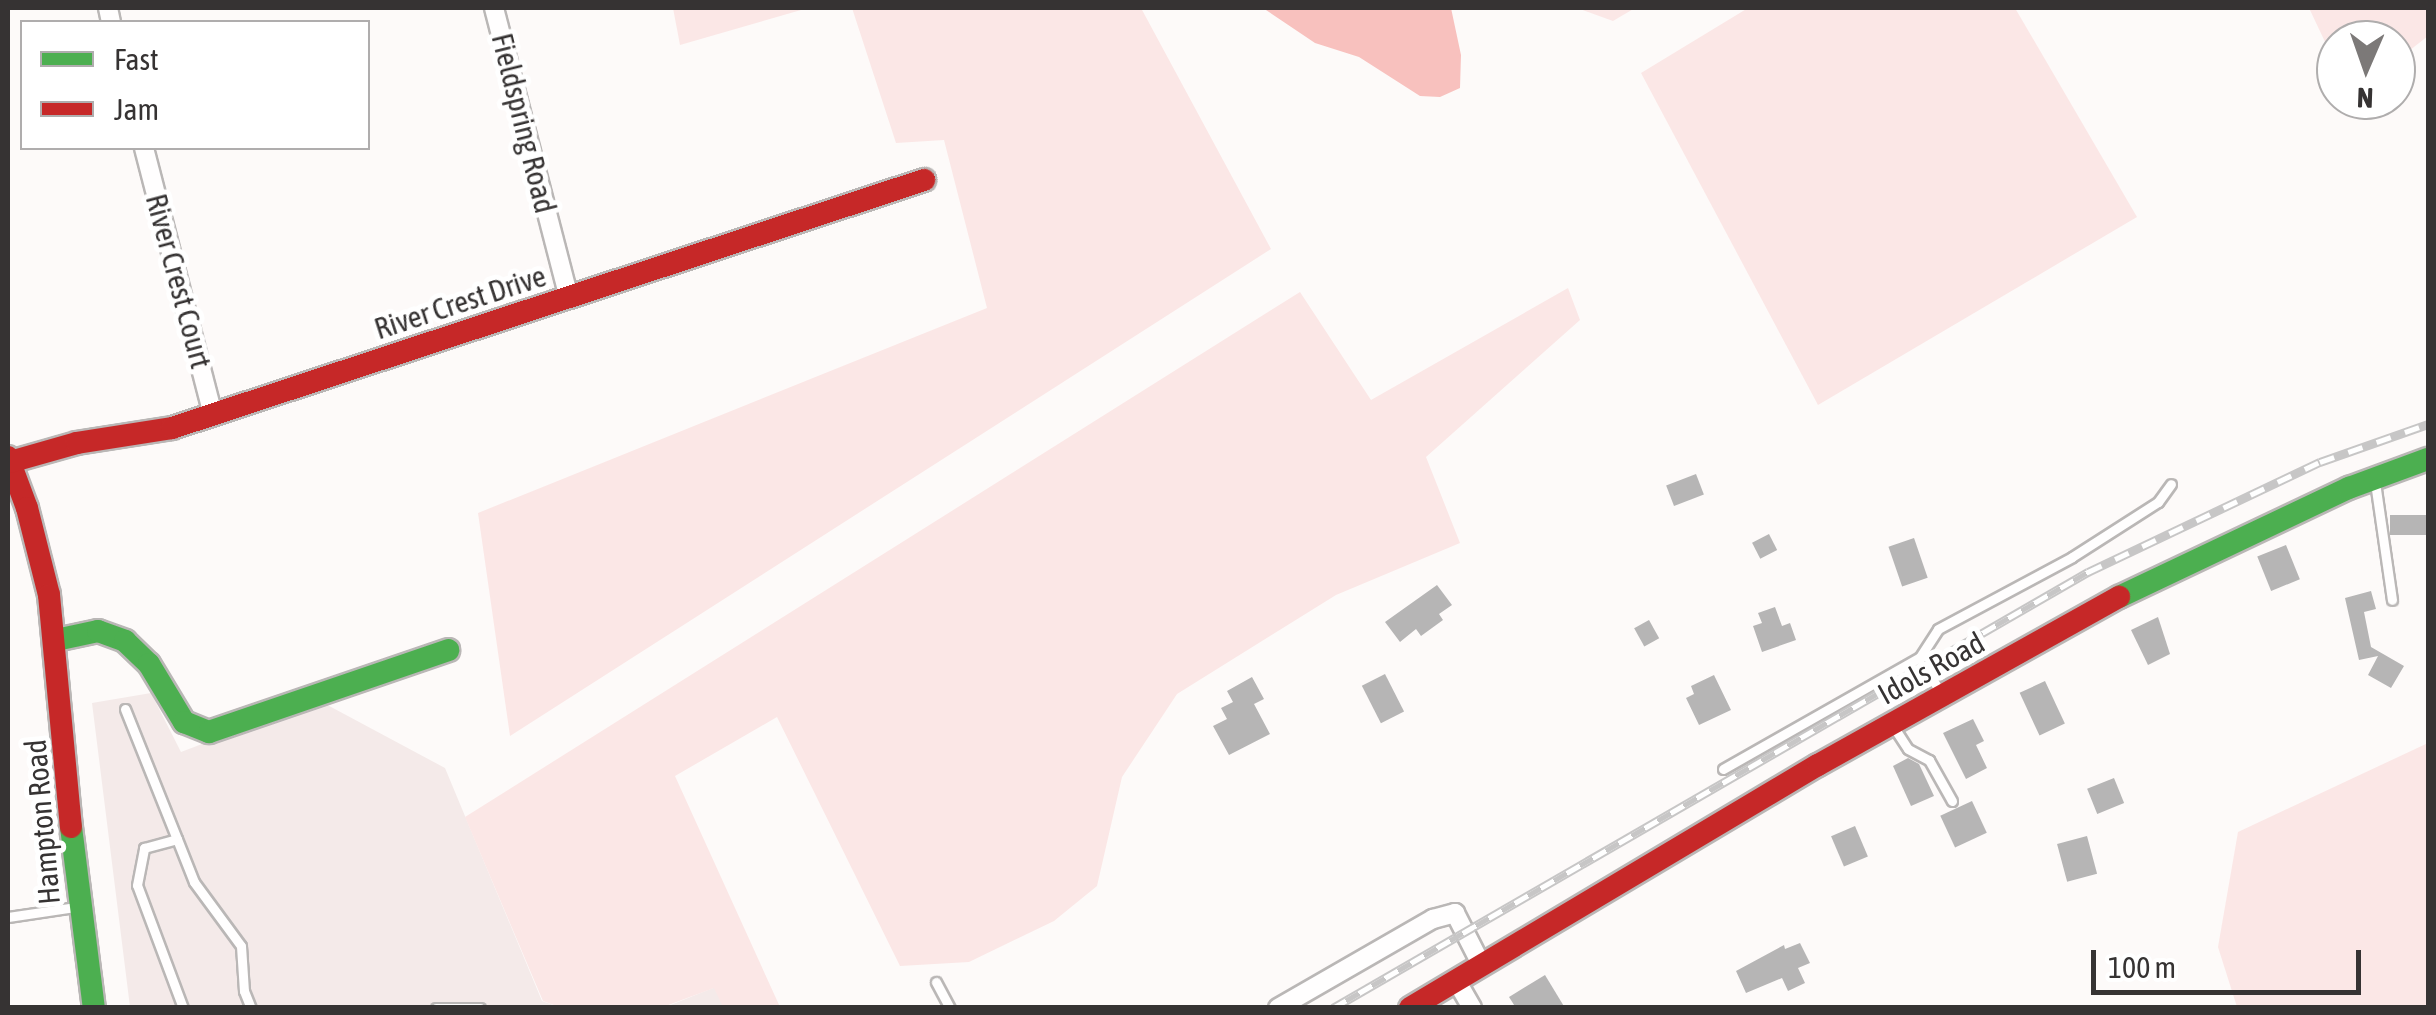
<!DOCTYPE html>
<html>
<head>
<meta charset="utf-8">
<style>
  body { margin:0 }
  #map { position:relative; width:2436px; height:1015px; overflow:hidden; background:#fdfaf9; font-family:"Asap Condensed",sans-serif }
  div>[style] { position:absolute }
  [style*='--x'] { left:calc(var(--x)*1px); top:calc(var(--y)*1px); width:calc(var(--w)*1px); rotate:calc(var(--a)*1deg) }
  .built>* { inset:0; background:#f4eae9 }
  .green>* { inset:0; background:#fbe7e6 }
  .water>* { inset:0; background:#f8c1be }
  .building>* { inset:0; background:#b6b5b5; transform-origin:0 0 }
  .roads { filter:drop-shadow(2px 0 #bab7b6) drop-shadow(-2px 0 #bab7b6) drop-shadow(0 2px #bab7b6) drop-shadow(0 -2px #bab7b6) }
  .lane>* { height:9px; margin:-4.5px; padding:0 4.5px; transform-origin:4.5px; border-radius:4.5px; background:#fffefe }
  .street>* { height:18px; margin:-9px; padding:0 9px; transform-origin:9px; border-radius:9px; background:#fffefe }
  .fast>* { height:22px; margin:-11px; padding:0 11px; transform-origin:11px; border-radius:11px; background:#4caf50 }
  .jam>* { height:22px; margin:-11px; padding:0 11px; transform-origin:11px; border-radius:11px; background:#c62828 }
  .rail>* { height:9px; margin-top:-4.5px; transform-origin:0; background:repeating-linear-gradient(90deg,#fff 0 15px,#c7c6c6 0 30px); box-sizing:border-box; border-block:2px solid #c7c6c6 }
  span { translate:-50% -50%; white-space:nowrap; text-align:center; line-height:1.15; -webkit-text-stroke:10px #fff; paint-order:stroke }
  .street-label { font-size:30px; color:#363333 }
  .frame { position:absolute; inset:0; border:10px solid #363333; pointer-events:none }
  .legend { position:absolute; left:20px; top:20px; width:350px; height:130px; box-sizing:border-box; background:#fff; border:2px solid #afadad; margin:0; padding:12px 18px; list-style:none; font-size:30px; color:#363333 }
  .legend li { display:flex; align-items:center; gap:20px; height:50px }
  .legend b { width:50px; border:2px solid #afadad }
  .north { position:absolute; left:2316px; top:20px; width:100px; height:100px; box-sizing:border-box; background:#fff; border:2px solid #afadad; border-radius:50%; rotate:182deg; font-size:28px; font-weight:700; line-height:40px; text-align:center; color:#363333 }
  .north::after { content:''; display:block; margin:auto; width:35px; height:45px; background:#7c7978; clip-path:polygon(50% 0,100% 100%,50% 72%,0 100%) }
  .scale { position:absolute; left:2091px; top:950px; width:270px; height:45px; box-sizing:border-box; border:5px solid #363333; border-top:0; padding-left:12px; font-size:30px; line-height:35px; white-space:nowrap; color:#363333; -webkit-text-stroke:8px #fff; paint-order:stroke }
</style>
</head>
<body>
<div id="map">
  <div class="built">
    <i style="clip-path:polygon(151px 693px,181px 752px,318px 700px,445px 768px,542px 1001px,559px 1007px,130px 1007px,92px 703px)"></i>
    <i style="clip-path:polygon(733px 980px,745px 1008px,663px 1008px)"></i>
  </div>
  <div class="green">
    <i style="clip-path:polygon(673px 8px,808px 8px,680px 45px)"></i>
    <i style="clip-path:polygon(852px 8px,1141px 8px,1271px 249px,510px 736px,478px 513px,987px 308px,944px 140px,896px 143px)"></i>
    <i style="clip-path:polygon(1577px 8px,1635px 8px,1613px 21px)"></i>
    <i style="clip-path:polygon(1748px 8px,2015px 8px,2137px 217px,1818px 405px,1641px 73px)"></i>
    <i style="clip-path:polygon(2309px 8px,2428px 8px,2428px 36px,2396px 61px,2396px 40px,2336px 40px,2336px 65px)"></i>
    <i style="clip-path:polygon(1568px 288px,1580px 320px,1426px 457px,1460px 543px,1336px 595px,1177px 694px,1122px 777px,1097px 886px,1054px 921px,969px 962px,900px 966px,777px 717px,675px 776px,780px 1007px,723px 1007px,714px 988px,663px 1007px,559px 1007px,543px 1001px,465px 817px,1300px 292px,1371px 400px)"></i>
    <i style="clip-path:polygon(2428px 743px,2428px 1007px,2237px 1007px,2218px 947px,2238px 832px)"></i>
  </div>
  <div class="water">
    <i style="clip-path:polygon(1263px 8px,1451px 8px,1461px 55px,1460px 88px,1440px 97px,1420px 96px,1359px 57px,1315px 43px)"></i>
  </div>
  <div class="building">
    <i style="left:1696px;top:474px;width:22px;height:32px;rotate:69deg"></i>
    <i style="left:2428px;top:515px;width:20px;height:38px;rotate:90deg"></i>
    <i style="left:1769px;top:534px;width:18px;height:19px;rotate:63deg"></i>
    <i style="left:1914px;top:538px;width:42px;height:27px;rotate:71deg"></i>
    <i style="left:2286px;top:545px;width:37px;height:31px;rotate:68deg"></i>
    <i style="clip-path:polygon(1437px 585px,1452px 605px,1439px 614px,1443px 620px,1421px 636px,1416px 629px,1400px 642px,1385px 622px)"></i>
    <i style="clip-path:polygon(2371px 591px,2376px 609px,2364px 612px,2371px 647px,2404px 666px,2391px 688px,2368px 675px,2378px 656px,2359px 660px,2345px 598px)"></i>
    <i style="clip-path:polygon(1775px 607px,1782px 626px,1790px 623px,1796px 640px,1762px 652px,1753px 626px,1762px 623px,1758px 613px)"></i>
    <i style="clip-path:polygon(2158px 617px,2170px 654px,2148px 665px,2131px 630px)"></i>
    <i style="left:1649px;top:620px;width:21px;height:17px;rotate:61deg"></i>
    <i style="left:1385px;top:674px;width:42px;height:26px;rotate:63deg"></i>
    <i style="clip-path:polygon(1714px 675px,1731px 710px,1699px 725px,1686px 698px,1694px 694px,1691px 686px)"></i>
    <i style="clip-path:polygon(1252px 677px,1264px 699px,1254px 704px,1270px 734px,1229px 755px,1213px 726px,1227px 719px,1221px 708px,1233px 702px,1227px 691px)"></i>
    <i style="left:2045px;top:681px;width:47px;height:28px;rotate:65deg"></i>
    <i style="clip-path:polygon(1973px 719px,1984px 741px,1976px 745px,1987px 768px,1966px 779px,1943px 733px)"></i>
    <i style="clip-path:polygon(1908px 758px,1919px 764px,1934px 796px,1911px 806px,1893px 766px)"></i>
    <i style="left:2114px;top:778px;width:27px;height:29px;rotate:68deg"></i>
    <i style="left:1972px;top:801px;width:35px;height:35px;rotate:65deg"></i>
    <i style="left:1855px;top:826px;width:33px;height:26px;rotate:67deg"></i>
    <i style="left:2087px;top:836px;width:39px;height:31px;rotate:75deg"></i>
    <i style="clip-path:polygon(1800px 943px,1810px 963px,1798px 968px,1805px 983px,1788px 991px,1782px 978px,1746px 993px,1736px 971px,1784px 945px,1785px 949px)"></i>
    <i style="clip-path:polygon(1545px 975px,1565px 1008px,1516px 1008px,1509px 997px)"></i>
  </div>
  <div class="roads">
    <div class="lane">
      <i style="--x:2375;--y:482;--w:119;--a:81.8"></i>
      <i style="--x:1920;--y:657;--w:33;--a:-57"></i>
      <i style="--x:1938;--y:629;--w:152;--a:-28.2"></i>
      <i style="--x:2072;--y:557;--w:102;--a:-32.6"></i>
      <i style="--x:2158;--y:502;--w:22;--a:-54"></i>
      <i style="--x:125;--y:709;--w:140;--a:68.2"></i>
      <i style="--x:1893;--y:726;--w:27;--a:57"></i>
      <i style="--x:1908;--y:749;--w:24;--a:28"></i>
      <i style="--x:1929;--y:760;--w:47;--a:60.7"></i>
      <i style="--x:1723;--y:769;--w:227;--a:-29.6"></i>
      <i style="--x:1920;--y:657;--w:43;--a:60.4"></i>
      <i style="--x:8;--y:917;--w:69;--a:-8.4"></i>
      <i style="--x:936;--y:982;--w:30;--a:62"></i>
      <i style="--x:183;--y:1008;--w:131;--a:-110.5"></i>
      <i style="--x:137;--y:885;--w:38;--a:-79"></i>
      <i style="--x:144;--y:848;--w:34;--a:-15"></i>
      <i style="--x:177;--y:839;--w:46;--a:68.4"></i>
      <i style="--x:194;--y:882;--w:79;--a:53.7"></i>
      <i style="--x:241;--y:946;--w:45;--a:86.2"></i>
      <i style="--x:244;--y:991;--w:18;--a:68"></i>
      <i style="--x:436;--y:1008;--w:44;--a:0"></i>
    </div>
    <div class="street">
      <i style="--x:108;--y:8;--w:14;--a:78"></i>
      <i style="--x:494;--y:8;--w:300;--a:75.5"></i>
      <i style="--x:144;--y:148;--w:276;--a:75.5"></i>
      <i style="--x:1456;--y:980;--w:32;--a:60"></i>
      <i style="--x:1278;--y:1008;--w:179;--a:-29.9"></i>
      <i style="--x:1433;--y:919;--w:23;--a:-15"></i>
      <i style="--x:1455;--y:913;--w:57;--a:63"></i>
    </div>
    <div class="fast">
      <i style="--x:2119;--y:597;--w:255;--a:-25.4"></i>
      <i style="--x:2349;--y:488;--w:84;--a:-20.2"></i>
      <i style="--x:56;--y:640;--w:43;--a:-12.1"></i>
      <i style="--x:98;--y:631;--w:29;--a:20"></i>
      <i style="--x:125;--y:641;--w:33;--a:44"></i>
      <i style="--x:149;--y:664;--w:68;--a:58.9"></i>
      <i style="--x:184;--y:722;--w:27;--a:22"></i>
      <i style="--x:209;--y:732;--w:253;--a:-18.9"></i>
      <i style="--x:71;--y:827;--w:182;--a:82.8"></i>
    </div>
    <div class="jam">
      <i style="--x:8;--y:457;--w:54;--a:69.6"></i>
      <i style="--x:27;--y:508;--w:90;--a:75.8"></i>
      <i style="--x:49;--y:595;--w:233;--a:84.6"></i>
      <i style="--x:10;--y:462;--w:70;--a:-15.8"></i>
      <i style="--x:77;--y:443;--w:96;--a:-9"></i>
      <i style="--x:172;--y:428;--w:792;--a:-18.25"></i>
      <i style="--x:1410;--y:1008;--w:475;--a:-30.8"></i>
      <i style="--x:1818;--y:765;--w:345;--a:-29.2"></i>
    </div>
  </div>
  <div class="rail">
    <i style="--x:1333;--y:1008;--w:872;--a:-30.01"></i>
    <i style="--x:2088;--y:572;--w:257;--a:-25.4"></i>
    <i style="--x:2320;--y:462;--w:114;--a:-19.4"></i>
  </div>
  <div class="street-label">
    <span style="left:524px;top:123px;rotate:76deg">Fieldspring Road</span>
    <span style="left:179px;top:281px;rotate:75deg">River Crest Court</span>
    <span style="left:460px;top:302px;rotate:-18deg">River Crest Drive</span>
    <span style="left:1931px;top:668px;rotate:-29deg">Idols Road</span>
    <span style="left:42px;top:822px;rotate:-95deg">Hampton Road</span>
  </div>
  <div class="frame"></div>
  <ul class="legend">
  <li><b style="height:12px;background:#4caf50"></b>Fast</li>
  <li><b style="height:12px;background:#c62828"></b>Jam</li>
  </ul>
  <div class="north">N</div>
  <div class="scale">100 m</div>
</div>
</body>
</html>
